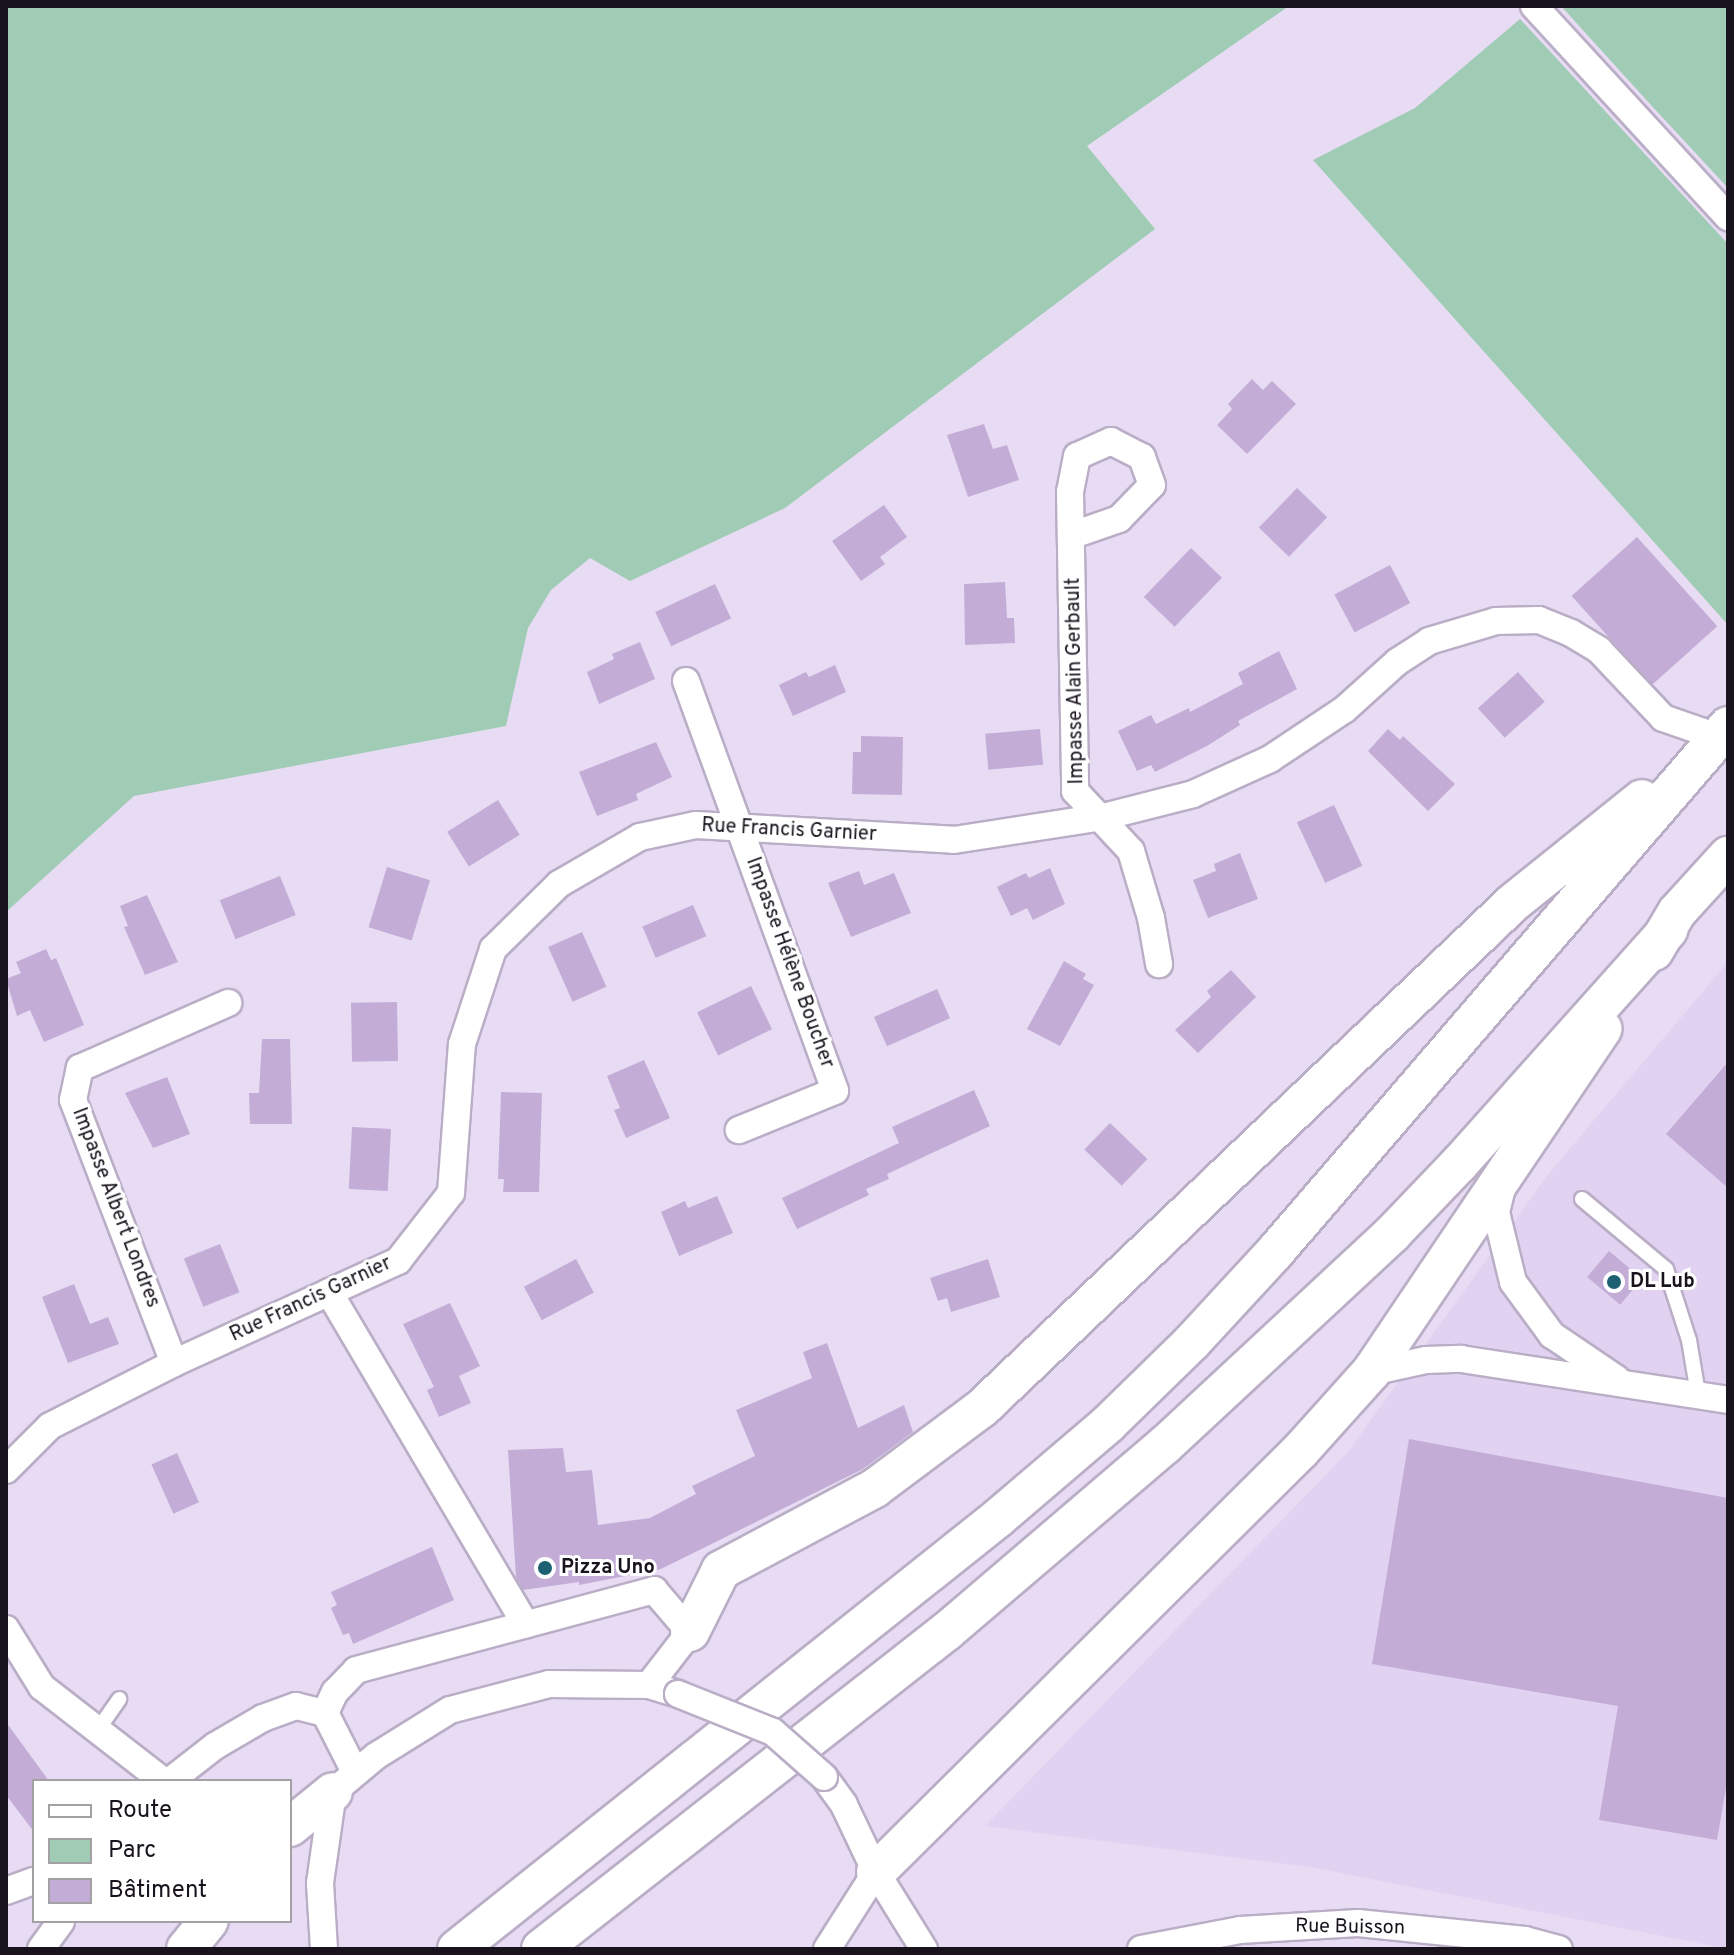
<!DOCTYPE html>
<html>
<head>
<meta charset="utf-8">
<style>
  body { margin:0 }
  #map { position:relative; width:1734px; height:1955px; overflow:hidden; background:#e8dcf4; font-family:Overpass,sans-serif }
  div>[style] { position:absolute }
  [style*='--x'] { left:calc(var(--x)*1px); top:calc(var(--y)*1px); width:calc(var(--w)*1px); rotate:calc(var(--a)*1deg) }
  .built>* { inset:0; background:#e2d2f1 }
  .green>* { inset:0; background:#a0cbb5 }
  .building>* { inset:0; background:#c3add7; transform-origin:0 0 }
  .roads { filter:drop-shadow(2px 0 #baaec6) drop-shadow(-2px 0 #baaec6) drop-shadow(0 2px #baaec6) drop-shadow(0 -2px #baaec6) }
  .lane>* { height:14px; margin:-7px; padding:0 7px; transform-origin:7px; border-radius:7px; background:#fff }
  .street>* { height:26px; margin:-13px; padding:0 13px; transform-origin:13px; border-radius:13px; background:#fff }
  .secondary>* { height:38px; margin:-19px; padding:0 19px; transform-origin:19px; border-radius:19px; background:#fff }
  .bridges { filter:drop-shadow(2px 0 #baaec6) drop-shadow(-2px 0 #baaec6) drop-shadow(0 2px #baaec6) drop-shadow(0 -2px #baaec6) }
  .street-bridge>* { height:26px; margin:-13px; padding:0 13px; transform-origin:13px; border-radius:13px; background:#fff }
  .dots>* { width:22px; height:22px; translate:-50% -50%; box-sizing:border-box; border:4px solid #fff; border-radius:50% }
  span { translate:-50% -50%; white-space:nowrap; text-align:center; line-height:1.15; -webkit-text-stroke:6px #fff; paint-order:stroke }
  .street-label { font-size:20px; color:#18131c }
  .poi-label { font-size:20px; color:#18131c; font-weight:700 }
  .left { translate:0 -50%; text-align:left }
  .frame { position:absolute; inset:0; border:8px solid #18131c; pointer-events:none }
  .legend { position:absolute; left:32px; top:1779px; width:260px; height:144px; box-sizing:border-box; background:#fff; border:2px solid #a3a1a4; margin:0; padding:10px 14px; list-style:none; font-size:24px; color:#18131c }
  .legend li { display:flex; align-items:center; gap:16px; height:40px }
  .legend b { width:40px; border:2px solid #a3a1a4 }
</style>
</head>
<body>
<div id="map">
  <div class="built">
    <i style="clip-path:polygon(1728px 962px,1728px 1949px,1310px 1867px,985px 1826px,1347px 1453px,1550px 1172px)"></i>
  </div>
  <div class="green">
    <i style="clip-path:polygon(6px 6px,1289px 6px,1087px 146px,1155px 229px,785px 508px,630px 581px,590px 558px,551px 590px,528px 628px,506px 726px,134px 796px,6px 912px)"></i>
    <i style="clip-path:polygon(1561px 6px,1728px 6px,1728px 188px,1650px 104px)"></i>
    <i style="clip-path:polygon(1520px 19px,1728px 244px,1728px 625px,1313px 160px,1415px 108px)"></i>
  </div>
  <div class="building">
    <i style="clip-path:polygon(1252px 379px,1263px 390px,1272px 381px,1296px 404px,1247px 454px,1217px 425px,1232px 409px,1228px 404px)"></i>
    <i style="clip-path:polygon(984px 424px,993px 449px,1007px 445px,1019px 480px,968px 497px,947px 435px)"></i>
    <i style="left:1297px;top:488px;width:42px;height:55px;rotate:44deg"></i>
    <i style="clip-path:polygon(884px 505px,907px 537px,880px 557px,885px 564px,861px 581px,832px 541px)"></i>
    <i style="left:1637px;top:537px;width:120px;height:88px;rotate:48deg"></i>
    <i style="left:1191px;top:548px;width:43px;height:68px;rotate:44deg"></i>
    <i style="left:1390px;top:565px;width:43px;height:63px;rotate:62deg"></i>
    <i style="clip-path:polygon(1005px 582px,1007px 618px,1014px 618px,1015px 643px,965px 645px,964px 584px)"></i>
    <i style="left:715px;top:584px;width:38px;height:66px;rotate:65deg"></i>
    <i style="clip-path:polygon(640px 642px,655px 679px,599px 704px,587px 672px,614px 659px,612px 654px)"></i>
    <i style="clip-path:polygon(1279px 651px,1297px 689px,1238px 721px,1240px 725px,1207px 746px,1155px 772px,1151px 765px,1137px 771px,1118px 731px,1151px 715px,1156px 724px,1189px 708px,1190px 712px,1243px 684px,1238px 673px)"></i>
    <i style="clip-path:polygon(835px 665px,846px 692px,793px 716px,779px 685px,806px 672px,809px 677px)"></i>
    <i style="left:1518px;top:672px;width:40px;height:54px;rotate:48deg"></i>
    <i style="left:1040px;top:729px;width:36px;height:55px;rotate:85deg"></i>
    <i style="clip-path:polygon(1388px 729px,1400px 740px,1403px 736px,1455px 784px,1428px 811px,1368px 751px)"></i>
    <i style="clip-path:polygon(861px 736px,903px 737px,902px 795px,852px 794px,853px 752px,861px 752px)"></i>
    <i style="clip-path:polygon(656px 742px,672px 777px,636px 794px,638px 800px,597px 816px,579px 772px)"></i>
    <i style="left:498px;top:800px;width:41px;height:60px;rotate:58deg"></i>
    <i style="left:1334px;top:805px;width:67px;height:41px;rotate:65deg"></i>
    <i style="clip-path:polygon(1240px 853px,1258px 899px,1208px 918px,1193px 880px,1216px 871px,1214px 864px)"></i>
    <i style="left:387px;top:867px;width:45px;height:63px;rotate:17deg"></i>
    <i style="clip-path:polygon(1050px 868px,1065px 904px,1033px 920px,1027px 908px,1011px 916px,997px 887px,1026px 873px,1029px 878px)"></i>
    <i style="clip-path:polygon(859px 871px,864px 885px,894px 873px,911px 913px,851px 937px,828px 883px)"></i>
    <i style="left:280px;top:876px;width:42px;height:65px;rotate:68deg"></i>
    <i style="clip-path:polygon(147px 895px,178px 962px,145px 975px,124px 927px,128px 926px,120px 906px)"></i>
    <i style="left:693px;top:905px;width:34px;height:55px;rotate:67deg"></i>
    <i style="left:582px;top:932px;width:60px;height:37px;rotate:66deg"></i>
    <i style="clip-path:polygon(46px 949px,51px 960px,56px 958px,84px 1025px,44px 1042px,30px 1010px,17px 1016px,6px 979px,21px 973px,16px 962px)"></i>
    <i style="clip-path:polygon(1064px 961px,1086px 974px,1083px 979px,1094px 985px,1060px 1046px,1027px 1029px)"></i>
    <i style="clip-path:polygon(1231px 970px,1256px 997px,1198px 1053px,1175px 1030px,1211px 997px,1207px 991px)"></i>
    <i style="left:751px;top:986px;width:48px;height:60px;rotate:64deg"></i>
    <i style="left:937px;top:989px;width:32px;height:69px;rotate:66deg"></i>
    <i style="left:397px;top:1002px;width:59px;height:46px;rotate:89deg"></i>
    <i style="clip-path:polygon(262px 1039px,290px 1039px,292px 1124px,250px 1124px,249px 1093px,259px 1093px)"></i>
    <i style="clip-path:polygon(644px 1060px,670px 1118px,626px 1138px,614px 1110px,620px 1108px,607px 1076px)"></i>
    <i style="clip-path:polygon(1728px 1062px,1728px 1188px,1666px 1134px)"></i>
    <i style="clip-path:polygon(167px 1077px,190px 1134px,153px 1148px,125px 1093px)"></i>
    <i style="clip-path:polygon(974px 1090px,990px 1126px,887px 1174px,889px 1179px,866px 1189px,869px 1195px,797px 1229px,782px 1198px,899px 1143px,892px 1127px)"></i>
    <i style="clip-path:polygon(501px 1092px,542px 1093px,539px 1192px,503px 1192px,504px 1179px,498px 1179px)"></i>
    <i style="left:1110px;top:1123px;width:52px;height:37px;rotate:44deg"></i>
    <i style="left:352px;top:1127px;width:39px;height:62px;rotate:3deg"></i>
    <i style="clip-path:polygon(717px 1196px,733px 1233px,679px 1256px,661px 1212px,685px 1201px,688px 1208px)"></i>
    <i style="left:220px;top:1244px;width:52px;height:39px;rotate:68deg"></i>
    <i style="left:1609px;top:1251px;width:43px;height:34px;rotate:40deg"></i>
    <i style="left:576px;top:1259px;width:38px;height:59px;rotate:62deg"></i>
    <i style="clip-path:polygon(988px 1259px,1000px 1297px,951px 1312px,947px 1298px,938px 1301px,930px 1278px)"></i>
    <i style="clip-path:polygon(74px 1284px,90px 1324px,108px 1317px,119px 1344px,68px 1363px,42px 1297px)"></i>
    <i style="clip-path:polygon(450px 1303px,480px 1366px,459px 1376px,471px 1403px,439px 1417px,427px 1390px,434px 1387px,403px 1324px)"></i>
    <i style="clip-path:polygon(827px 1343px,858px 1428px,904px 1405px,913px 1432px,863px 1469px,661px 1569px,579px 1585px,579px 1582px,523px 1590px,516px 1577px,508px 1450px,563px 1448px,566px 1472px,592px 1470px,598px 1525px,650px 1518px,696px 1494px,692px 1486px,755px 1456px,736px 1410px,812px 1378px,803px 1352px)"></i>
    <i style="clip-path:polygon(1409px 1439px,1728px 1498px,1728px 1776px,1717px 1840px,1599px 1820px,1618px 1706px,1372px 1664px)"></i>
    <i style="left:177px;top:1453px;width:54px;height:28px;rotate:66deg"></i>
    <i style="clip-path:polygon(432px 1547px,454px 1600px,353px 1644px,349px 1633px,343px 1635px,331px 1608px,337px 1605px,331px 1592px)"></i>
    <i style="clip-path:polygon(6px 1722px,49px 1781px,34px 1781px,34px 1832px,6px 1795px)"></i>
  </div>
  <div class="roads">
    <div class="lane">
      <i style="--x:1582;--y:1199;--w:109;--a:39.8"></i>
      <i style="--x:1666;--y:1269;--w:75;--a:72.1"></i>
      <i style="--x:1689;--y:1340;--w:55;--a:80.5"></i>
      <i style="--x:97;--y:1731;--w:39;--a:-55"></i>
    </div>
    <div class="street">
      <i style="--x:1534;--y:6;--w:287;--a:47.4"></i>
      <i style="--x:1073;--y:535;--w:49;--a:-19.2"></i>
      <i style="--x:1119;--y:519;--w:47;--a:-45.9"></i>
      <i style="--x:1152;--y:485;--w:30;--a:-110"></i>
      <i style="--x:1142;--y:457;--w:35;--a:-153"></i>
      <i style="--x:1111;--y:441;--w:37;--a:156"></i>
      <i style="--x:1077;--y:456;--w:37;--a:101"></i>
      <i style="--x:1070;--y:492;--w:299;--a:89"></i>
      <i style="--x:1075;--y:791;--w:82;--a:47"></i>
      <i style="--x:1131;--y:851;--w:70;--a:73.4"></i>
      <i style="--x:1151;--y:918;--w:47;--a:80.1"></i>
      <i style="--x:686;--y:681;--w:436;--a:70"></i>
      <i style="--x:835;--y:1091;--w:104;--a:157.9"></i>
      <i style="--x:1503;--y:1184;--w:29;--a:104"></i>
      <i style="--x:1496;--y:1212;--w:72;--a:76.3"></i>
      <i style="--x:1513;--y:1282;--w:66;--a:53.7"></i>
      <i style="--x:1552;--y:1335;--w:78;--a:34.1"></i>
      <i style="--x:329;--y:1292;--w:386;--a:59.4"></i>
      <i style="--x:174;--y:1363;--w:282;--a:-111"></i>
      <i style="--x:73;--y:1100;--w:33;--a:-78"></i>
      <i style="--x:80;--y:1068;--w:162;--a:-23.7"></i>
      <i style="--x:1371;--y:1372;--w:56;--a:-12.3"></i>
      <i style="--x:1426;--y:1360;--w:35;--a:-2"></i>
      <i style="--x:1461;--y:1359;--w:270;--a:8.7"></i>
      <i style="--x:6;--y:1470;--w:62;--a:-45"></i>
      <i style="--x:50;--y:1426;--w:139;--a:-26.9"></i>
      <i style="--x:174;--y:1363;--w:246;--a:-24.5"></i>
      <i style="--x:398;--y:1261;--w:86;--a:-52.1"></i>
      <i style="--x:451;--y:1193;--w:149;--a:-85.8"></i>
      <i style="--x:462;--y:1044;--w:100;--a:-71.9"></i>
      <i style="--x:493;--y:949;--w:93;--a:-44.6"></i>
      <i style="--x:559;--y:884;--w:94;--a:-30.1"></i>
      <i style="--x:640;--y:837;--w:57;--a:-12.1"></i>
      <i style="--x:696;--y:825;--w:258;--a:3.3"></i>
      <i style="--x:954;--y:840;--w:151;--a:-8.8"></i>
      <i style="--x:1103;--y:817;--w:93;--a:-14.3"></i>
      <i style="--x:1193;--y:794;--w:85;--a:-24.4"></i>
      <i style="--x:1270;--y:759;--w:90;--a:-33.7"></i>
      <i style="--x:1345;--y:709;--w:70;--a:-42.1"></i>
      <i style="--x:1397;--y:662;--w:38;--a:-33"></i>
      <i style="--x:1429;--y:641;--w:70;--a:-16.6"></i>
      <i style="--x:1496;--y:621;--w:43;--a:-1.3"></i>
      <i style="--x:1539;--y:620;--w:35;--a:22"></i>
      <i style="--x:1571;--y:633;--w:33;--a:31"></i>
      <i style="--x:1599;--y:650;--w:93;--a:46.7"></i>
      <i style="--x:1663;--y:718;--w:58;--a:19.1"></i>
      <i style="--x:6;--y:1629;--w:68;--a:58.2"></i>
      <i style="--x:42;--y:1687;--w:153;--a:37.8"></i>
      <i style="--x:325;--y:1713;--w:23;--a:-65"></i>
      <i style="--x:335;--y:1692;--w:30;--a:-46"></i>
      <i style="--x:356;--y:1670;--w:309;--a:-15"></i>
      <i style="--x:654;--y:1590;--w:55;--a:49.4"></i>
      <i style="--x:690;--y:1632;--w:67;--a:127.7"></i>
      <i style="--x:824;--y:1777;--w:34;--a:54"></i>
      <i style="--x:844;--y:1805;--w:74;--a:64.5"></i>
      <i style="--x:876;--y:1872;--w:91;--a:58.1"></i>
      <i style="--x:170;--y:1781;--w:57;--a:-37.9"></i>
      <i style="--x:215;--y:1746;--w:56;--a:-30.3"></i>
      <i style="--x:263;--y:1718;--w:35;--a:-20"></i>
      <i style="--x:296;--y:1706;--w:30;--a:14"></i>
      <i style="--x:325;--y:1713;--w:66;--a:63"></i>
      <i style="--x:6;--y:1891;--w:30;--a:-20"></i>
      <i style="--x:41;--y:1949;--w:34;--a:-54"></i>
      <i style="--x:324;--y:1949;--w:66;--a:-93.5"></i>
      <i style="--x:320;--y:1883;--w:92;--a:-81.9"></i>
      <i style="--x:333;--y:1792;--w:56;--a:-39.9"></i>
      <i style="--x:376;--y:1756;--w:87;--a:-31.9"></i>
      <i style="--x:450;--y:1710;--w:102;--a:-14.7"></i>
      <i style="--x:549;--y:1684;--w:100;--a:0.6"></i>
      <i style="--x:649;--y:1685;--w:30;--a:17"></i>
      <i style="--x:827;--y:1949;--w:91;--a:-57.5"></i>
      <i style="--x:1141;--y:1949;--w:101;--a:-10.9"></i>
      <i style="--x:1240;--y:1930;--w:118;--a:-3.4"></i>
      <i style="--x:1358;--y:1923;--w:168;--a:5.8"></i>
      <i style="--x:1525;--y:1940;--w:35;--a:15"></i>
    </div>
    <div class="secondary">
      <i style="--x:1654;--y:951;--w:45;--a:-59.5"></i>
      <i style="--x:1677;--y:912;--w:76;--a:-47.7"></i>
      <i style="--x:690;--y:1632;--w:69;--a:-63.4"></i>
      <i style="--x:721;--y:1570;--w:174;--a:-28"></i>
      <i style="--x:875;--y:1488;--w:134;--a:-36.8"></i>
      <i style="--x:982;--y:1408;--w:734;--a:-43.57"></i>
      <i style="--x:1514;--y:902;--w:164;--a:-38.8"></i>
      <i style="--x:290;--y:1827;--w:55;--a:-39.1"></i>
      <i style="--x:876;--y:1872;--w:599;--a:-44.8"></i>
      <i style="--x:1301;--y:1450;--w:105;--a:-48.1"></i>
      <i style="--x:1371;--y:1372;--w:414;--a:-56"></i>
      <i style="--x:186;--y:1949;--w:36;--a:-51"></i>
      <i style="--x:457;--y:1949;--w:692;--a:-38.54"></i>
      <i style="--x:998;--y:1518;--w:145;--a:-40.5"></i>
      <i style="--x:1108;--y:1424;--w:117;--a:-44.3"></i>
      <i style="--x:1192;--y:1342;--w:122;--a:-47.3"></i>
      <i style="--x:1275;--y:1252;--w:694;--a:-49.26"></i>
      <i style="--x:541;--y:1949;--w:516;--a:-38.07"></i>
      <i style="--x:947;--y:1631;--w:287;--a:-40.5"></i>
      <i style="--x:1165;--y:1445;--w:310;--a:-42.9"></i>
      <i style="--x:1392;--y:1234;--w:97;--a:-46.3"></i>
      <i style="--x:1459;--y:1164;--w:314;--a:-48.2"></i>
    </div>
  </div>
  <div class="bridges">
    <div class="street-bridge">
      <i style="--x:678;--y:1694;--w:102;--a:21.8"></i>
      <i style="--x:773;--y:1732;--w:68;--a:41.4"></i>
    </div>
  </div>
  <div class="dots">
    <i style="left:1614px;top:1282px;background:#1b6172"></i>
    <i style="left:545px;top:1568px;background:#1b6172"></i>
  </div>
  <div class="street-label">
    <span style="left:1076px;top:681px;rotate:-91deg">Impasse Alain Gerbault</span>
    <span style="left:789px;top:831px;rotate:3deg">Rue Francis Garnier</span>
    <span style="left:789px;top:963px;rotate:70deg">Impasse Hélène Boucher</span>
    <span style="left:115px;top:1208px;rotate:69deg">Impasse Albert Londres</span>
    <span style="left:311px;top:1300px;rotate:-25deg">Rue Francis Garnier</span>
    <span style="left:1350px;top:1928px;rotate:1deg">Rue Buisson</span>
  </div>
  <div class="poi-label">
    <span class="left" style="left:1630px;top:1282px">DL Lub</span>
    <span class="left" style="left:561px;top:1568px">Pizza Uno</span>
  </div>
  <div class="frame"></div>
  <ul class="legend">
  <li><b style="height:10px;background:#fff"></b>Route</li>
  <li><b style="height:22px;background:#a0cbb5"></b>Parc</li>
  <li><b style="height:22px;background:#c3add7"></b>Bâtiment</li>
  </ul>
</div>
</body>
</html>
